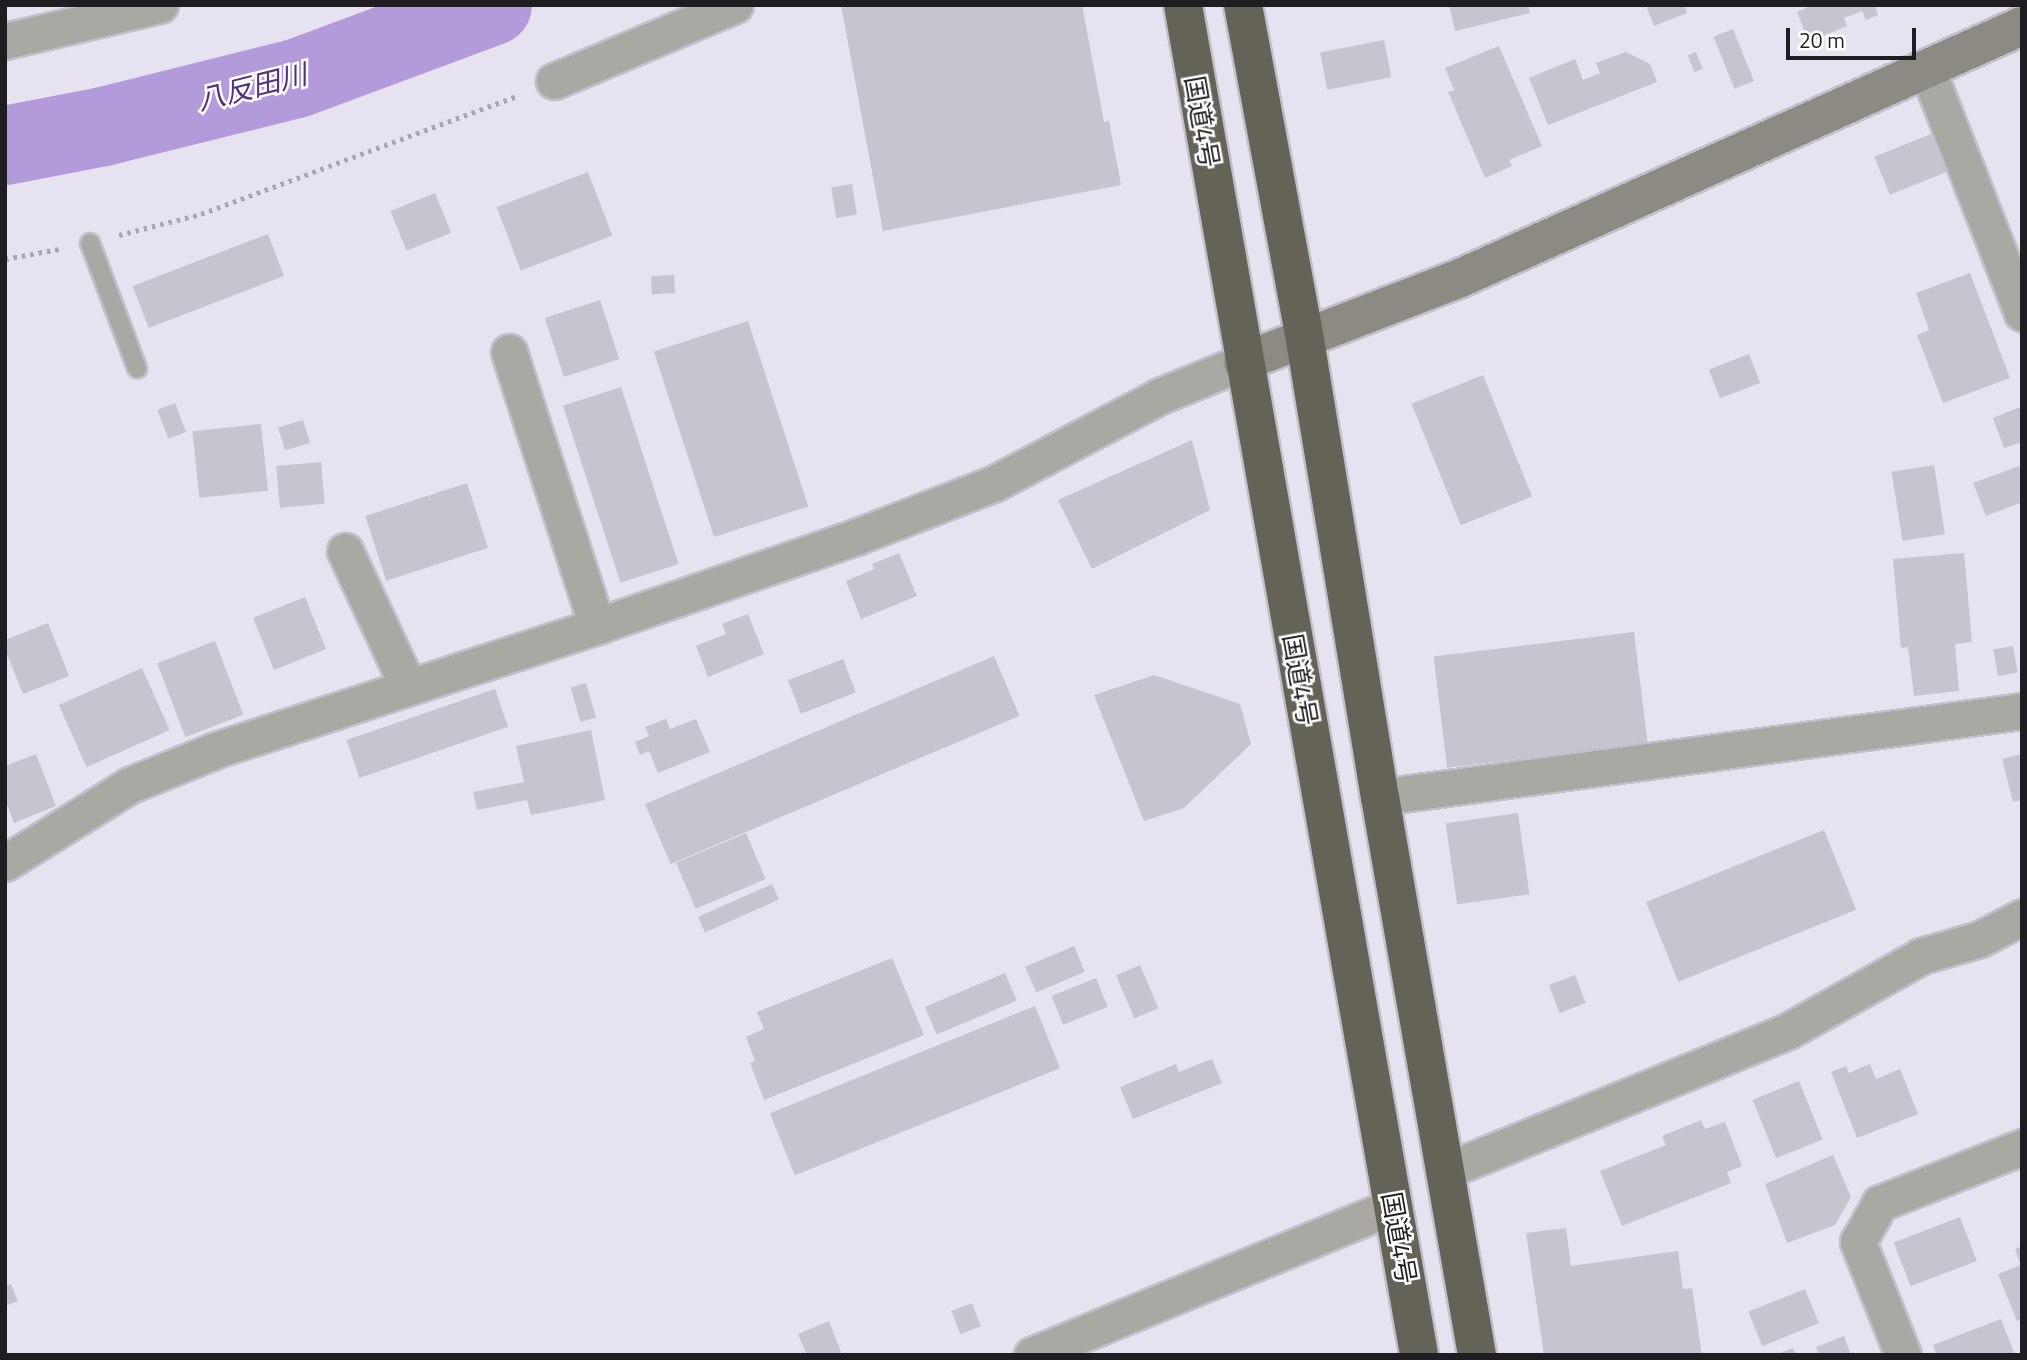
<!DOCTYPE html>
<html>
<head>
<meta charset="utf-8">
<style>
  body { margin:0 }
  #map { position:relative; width:2027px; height:1360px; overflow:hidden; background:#e7e2ef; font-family:"Titillium Web","Noto Sans JP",sans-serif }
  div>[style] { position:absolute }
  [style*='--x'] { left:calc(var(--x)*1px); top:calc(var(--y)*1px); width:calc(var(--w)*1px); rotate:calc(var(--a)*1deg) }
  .river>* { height:79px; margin:-39.5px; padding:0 39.5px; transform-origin:39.5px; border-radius:39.5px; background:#b39ada }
  .building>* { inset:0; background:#c7c3cf; transform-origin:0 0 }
  .path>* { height:4.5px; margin-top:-2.25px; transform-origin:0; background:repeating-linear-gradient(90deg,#aaa6b1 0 3.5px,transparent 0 8.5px) }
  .roads { filter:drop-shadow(2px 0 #c3bfca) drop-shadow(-2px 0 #c3bfca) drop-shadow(0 2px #c3bfca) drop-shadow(0 -2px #c3bfca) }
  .lane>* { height:18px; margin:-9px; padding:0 9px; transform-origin:9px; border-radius:9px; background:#a9a8a3 }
  .street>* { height:35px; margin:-17.5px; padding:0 17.5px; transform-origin:17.5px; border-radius:17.5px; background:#a9a8a3 }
  .secondary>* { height:38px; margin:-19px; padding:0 19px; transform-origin:19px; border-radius:19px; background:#8c8a83 }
  .highway>* { height:38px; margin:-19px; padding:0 19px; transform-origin:19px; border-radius:19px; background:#656358 }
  span { translate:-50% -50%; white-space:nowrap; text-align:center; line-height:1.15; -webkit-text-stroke:5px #fff; paint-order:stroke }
  .street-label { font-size:26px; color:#1f1d22 }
  .water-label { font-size:28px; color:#53317c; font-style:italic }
  .frame { position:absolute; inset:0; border:7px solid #1f1d22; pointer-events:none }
  .scale { position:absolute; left:1786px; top:28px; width:130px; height:32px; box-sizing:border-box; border:4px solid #1f1d22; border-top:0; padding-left:9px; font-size:21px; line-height:24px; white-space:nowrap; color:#1f1d22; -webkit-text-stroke:5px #fff; paint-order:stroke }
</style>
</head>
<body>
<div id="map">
  <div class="river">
    <i style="--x:5;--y:145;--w:100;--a:-11"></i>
    <i style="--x:103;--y:126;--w:199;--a:-14"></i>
    <i style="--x:296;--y:78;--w:209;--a:-20.4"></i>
  </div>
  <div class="building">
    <i style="clip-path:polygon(841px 5px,1082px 5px,1104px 122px,1109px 121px,1121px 185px,883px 231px)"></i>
    <i style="clip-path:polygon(1449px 5px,1528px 5px,1530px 13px,1455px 31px)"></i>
    <i style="clip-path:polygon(1646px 5px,1684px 5px,1687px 13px,1654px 26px)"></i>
    <i style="clip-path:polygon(1813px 5px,1875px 5px,1878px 15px,1866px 20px,1862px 11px,1844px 18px,1847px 26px,1809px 42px,1797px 12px)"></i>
    <i style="left:1733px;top:29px;width:56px;height:21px;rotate:68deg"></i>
    <i style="left:1384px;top:40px;width:38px;height:65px;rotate:79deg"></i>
    <i style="clip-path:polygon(1499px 46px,1542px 146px,1509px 160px,1512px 166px,1485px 178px,1448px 92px,1454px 90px,1445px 68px)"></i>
    <i style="clip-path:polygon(1626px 52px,1650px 64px,1657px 82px,1548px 125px,1529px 78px,1575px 59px,1583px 80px,1600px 73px,1596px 63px)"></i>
    <i style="left:1696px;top:52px;width:18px;height:9px;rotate:68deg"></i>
    <i style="left:1931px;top:134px;width:41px;height:61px;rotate:68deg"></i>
    <i style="left:588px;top:172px;width:68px;height:98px;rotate:69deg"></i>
    <i style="left:852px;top:184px;width:31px;height:21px;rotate:81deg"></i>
    <i style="left:435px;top:193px;width:43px;height:48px;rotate:68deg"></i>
    <i style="left:268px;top:234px;width:45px;height:145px;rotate:69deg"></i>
    <i style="clip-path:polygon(1970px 273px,2010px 378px,1943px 403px,1917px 335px,1929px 330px,1916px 293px)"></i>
    <i style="left:674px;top:275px;width:18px;height:23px;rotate:87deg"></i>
    <i style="left:600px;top:300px;width:62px;height:58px;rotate:72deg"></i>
    <i style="left:748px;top:321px;width:195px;height:99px;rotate:72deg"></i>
    <i style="left:1749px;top:354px;width:31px;height:43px;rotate:69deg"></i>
    <i style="left:1483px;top:375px;width:131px;height:77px;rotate:68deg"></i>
    <i style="left:621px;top:387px;width:186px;height:61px;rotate:72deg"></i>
    <i style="left:175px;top:403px;width:31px;height:19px;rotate:69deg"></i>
    <i style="clip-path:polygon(2020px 407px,2022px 442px,2004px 448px,1993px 418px)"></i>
    <i style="left:303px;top:420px;width:24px;height:26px;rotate:73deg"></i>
    <i style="left:261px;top:424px;width:67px;height:69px;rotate:84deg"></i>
    <i style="clip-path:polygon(1192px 440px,1210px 510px,1092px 569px,1058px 500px)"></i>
    <i style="left:321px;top:462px;width:42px;height:45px;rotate:85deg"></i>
    <i style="left:1934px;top:465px;width:70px;height:43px;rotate:81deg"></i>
    <i style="clip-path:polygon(2022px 465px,2022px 502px,1986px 516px,1973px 483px)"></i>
    <i style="left:467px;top:483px;width:68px;height:107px;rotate:72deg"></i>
    <i style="clip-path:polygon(899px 553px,917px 596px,861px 619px,846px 581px,874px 569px,872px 564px)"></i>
    <i style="clip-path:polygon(1964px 553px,1972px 642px,1955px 644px,1959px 691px,1914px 696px,1908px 647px,1901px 648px,1893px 559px)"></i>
    <i style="left:305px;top:597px;width:56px;height:56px;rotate:68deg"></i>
    <i style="clip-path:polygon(748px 614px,764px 654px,708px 677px,696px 646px,726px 634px,722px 624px)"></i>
    <i style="clip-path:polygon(48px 623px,69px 676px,23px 694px,5px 649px,5px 640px)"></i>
    <i style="left:1634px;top:632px;width:112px;height:202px;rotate:83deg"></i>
    <i style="left:215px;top:641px;width:79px;height:62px;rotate:69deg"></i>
    <i style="left:2013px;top:646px;width:27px;height:20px;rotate:80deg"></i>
    <i style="left:994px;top:656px;width:65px;height:379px;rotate:67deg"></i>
    <i style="left:843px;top:659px;width:36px;height:59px;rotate:69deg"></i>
    <i style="left:142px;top:668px;width:68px;height:91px;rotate:66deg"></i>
    <i style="clip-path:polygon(1154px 675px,1240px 704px,1251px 744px,1184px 808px,1144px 821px,1094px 695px)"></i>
    <i style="left:586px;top:683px;width:36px;height:16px;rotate:74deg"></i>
    <i style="left:495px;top:689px;width:40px;height:157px;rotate:71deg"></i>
    <i style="clip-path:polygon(666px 719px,670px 729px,696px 719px,710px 752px,658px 773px,649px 751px,640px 755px,635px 742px,649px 736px,645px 727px)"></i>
    <i style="clip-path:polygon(591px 730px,605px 800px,531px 815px,527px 800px,477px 810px,473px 792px,524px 782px,516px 746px)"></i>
    <i style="clip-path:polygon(36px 754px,56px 806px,14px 823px,5px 799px,5px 766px)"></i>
    <i style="clip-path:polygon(2022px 754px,2022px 800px,2013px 802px,2002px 759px)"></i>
    <i style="left:1518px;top:813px;width:82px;height:73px;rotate:82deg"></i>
    <i style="left:1824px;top:830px;width:86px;height:192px;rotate:68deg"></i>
    <i style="left:746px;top:833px;width:50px;height:76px;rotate:67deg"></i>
    <i style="left:772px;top:884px;width:17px;height:81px;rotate:66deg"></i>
    <i style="left:1074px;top:946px;width:28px;height:53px;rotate:67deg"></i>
    <i style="clip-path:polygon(892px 958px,924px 1035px,764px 1100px,750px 1063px,755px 1061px,746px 1037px,764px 1029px,757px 1012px)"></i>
    <i style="left:1140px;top:965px;width:47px;height:26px;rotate:67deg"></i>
    <i style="left:1005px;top:973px;width:30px;height:87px;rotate:67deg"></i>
    <i style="left:1575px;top:975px;width:30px;height:28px;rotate:69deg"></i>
    <i style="left:1096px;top:978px;width:31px;height:48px;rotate:68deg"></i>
    <i style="left:1035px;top:1006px;width:67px;height:286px;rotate:68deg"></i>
    <i style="clip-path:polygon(1212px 1059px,1222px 1083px,1133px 1119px,1120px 1087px,1176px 1064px,1179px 1072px)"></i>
    <i style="clip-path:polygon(1870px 1064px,1876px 1079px,1900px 1069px,1918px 1114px,1857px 1138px,1831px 1072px,1846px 1066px,1849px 1073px)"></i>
    <i style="left:1799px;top:1081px;width:63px;height:50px;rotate:68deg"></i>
    <i style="clip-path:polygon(1701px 1120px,1705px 1129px,1725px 1122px,1742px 1166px,1727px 1172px,1731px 1183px,1622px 1226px,1600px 1171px,1666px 1145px,1662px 1136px)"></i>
    <i style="clip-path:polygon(1833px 1155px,1851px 1197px,1835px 1225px,1787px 1243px,1765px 1184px)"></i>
    <i style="left:1960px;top:1217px;width:47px;height:71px;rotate:69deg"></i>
    <i style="clip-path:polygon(1566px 1228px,1571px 1266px,1678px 1251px,1683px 1289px,1692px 1288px,1702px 1355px,1544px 1355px,1526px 1233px)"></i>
    <i style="clip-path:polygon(2022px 1246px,2022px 1319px,2017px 1321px,1998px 1274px,2021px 1265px,2015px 1249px)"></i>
    <i style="clip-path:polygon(11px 1284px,18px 1301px,5px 1306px,5px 1286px)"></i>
    <i style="left:1805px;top:1289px;width:37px;height:61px;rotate:68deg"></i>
    <i style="left:972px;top:1303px;width:25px;height:22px;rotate:69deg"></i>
    <i style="clip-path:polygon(2001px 1319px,2015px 1355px,1937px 1355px,1933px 1345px)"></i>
    <i style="clip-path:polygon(829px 1321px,842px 1355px,807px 1355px,798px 1334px)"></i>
    <i style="clip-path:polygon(1844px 1336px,1851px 1355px,1819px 1355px,1816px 1347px)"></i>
    <i style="clip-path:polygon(1793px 1348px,1796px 1355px,1775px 1355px)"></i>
  </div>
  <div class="path">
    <i style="--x:119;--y:235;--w:85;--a:-14.4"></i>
    <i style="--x:201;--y:214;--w:340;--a:-20.5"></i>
    <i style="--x:5;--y:259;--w:55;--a:-10.5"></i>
  </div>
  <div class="roads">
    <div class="lane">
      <i style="--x:90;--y:243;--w:134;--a:69.4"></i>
    </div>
    <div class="street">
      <i style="--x:5;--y:41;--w:159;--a:-13.1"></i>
      <i style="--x:1927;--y:69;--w:262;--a:68.7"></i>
      <i style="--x:554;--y:81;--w:196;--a:-22.8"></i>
      <i style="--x:509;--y:352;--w:288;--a:72.2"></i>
      <i style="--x:345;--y:551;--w:150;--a:65.1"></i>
      <i style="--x:1380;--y:797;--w:648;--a:-7.63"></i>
      <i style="--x:5;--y:863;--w:147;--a:-32"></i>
      <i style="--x:130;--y:785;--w:93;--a:-22.1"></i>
      <i style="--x:216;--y:750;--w:401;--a:-18"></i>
      <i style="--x:597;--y:626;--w:276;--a:-19"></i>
      <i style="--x:858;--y:536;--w:147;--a:-21.1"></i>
      <i style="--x:995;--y:483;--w:187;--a:-27.8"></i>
      <i style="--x:1160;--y:396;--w:90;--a:-22.3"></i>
      <i style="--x:1445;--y:1171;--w:370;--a:-22.2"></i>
      <i style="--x:1788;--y:1031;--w:153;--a:-29.4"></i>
      <i style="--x:1921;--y:956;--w:61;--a:-16.1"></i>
      <i style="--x:1980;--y:939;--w:47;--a:-27.6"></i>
      <i style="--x:1032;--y:1355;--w:391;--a:-22.4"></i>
      <i style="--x:1903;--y:1355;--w:122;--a:-111.7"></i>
      <i style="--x:1858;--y:1242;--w:45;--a:-60.6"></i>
      <i style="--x:1880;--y:1203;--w:153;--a:-21.5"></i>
    </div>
    <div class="secondary">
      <i style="--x:1243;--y:362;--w:228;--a:-21.1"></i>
      <i style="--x:1456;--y:280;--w:620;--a:-24.17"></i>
    </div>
    <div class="highway">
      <i style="--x:1183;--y:5;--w:1370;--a:80.08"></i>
      <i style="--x:1243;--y:5;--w:341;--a:79.5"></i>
      <i style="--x:1305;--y:340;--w:463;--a:80.7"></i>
      <i style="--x:1380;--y:797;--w:566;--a:80.14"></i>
    </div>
  </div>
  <div class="street-label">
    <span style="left:1202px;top:122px;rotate:80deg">国道4号</span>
    <span style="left:1300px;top:680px;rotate:80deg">国道4号</span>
    <span style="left:1399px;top:1238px;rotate:80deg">国道4号</span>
  </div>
  <div class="water-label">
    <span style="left:252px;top:87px;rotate:-14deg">八反田川</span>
  </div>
  <div class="frame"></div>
  <div class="scale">20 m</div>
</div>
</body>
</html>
